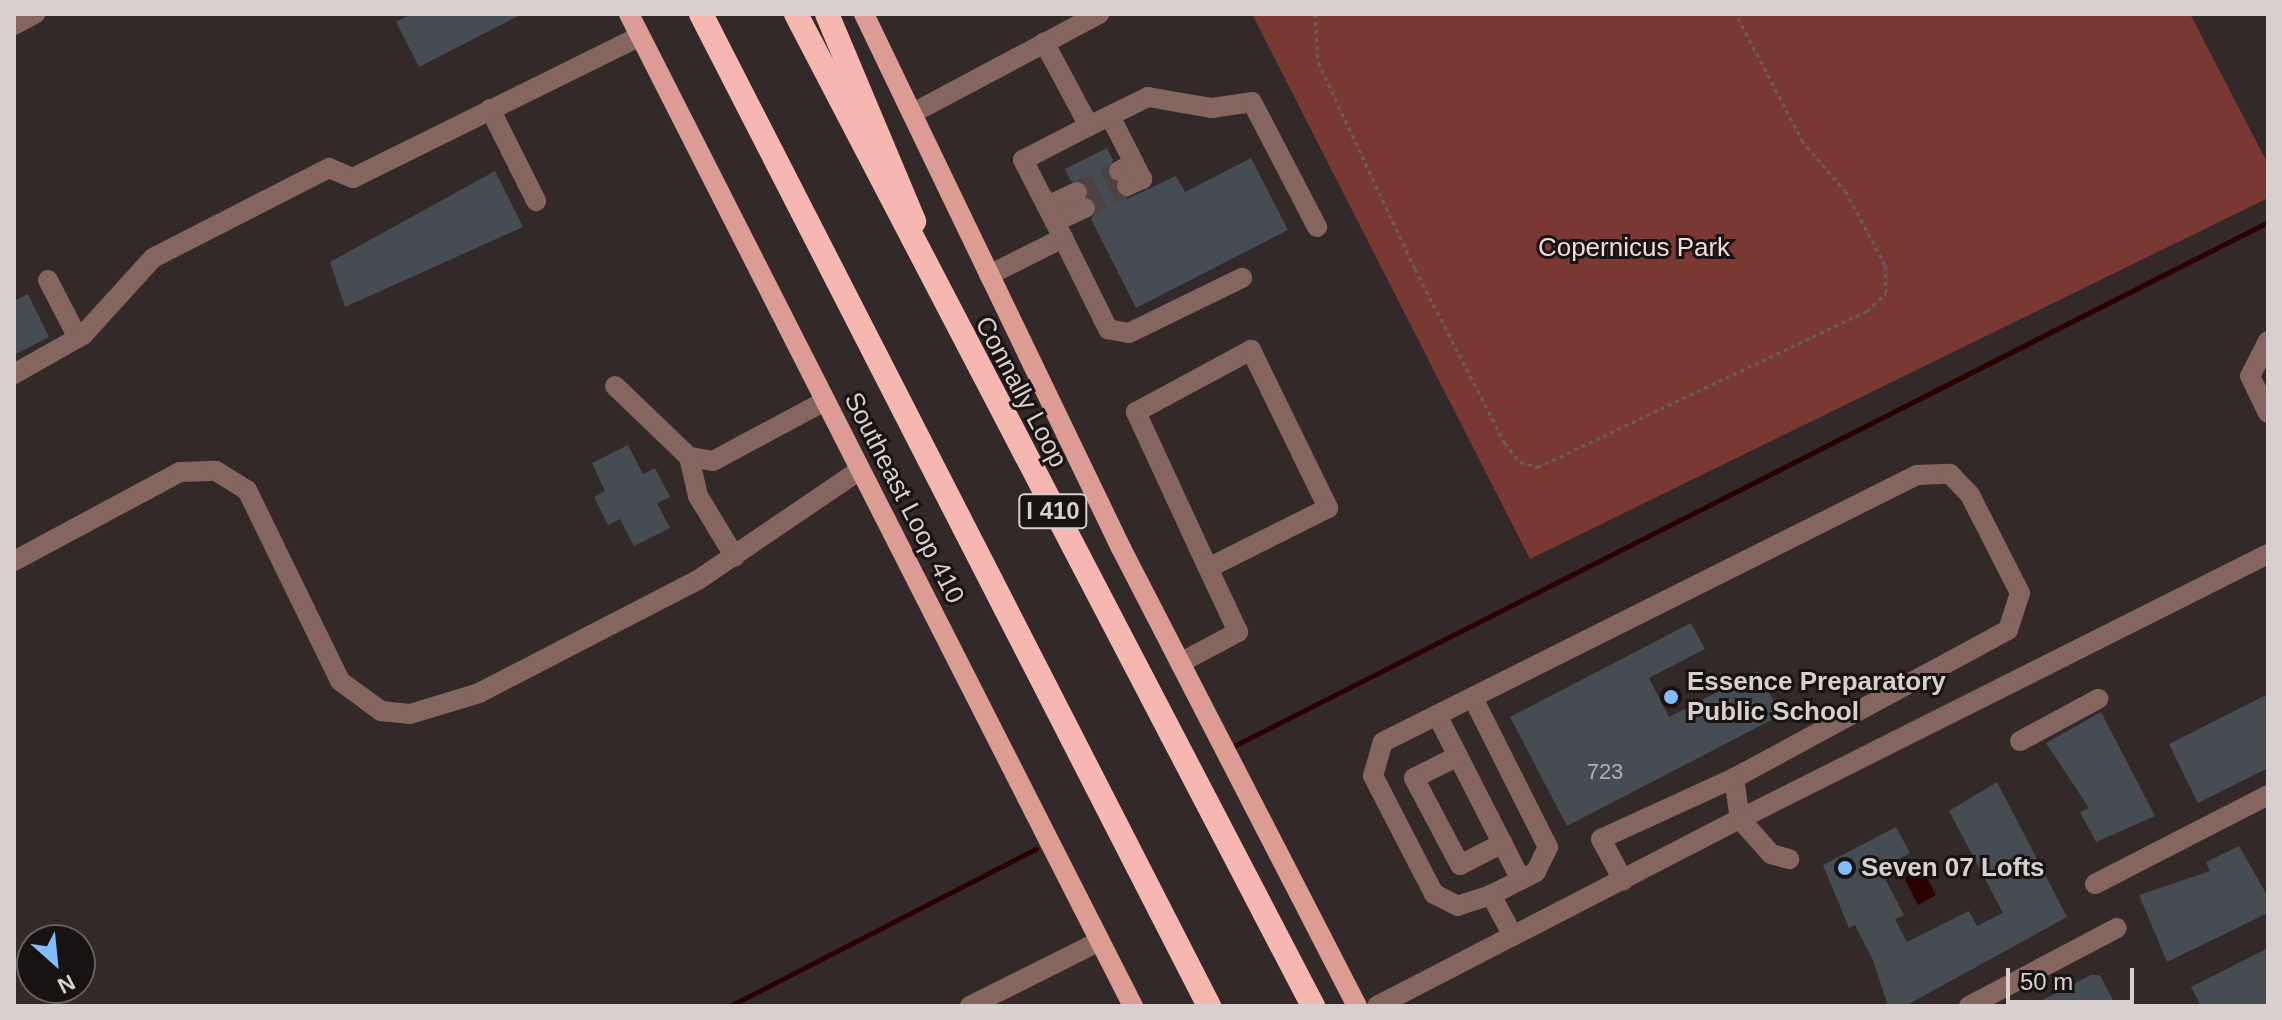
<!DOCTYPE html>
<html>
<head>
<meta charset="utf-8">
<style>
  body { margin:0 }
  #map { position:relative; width:2282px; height:1020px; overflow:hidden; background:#332928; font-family:Helvetica,sans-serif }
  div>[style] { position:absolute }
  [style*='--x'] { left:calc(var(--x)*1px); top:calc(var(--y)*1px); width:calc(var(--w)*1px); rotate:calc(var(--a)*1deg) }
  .green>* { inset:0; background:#793831 }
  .water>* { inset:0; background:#2a0001 }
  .stream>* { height:5px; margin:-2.5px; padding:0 2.5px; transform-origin:2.5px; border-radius:2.5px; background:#2a0001 }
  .building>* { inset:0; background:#454c53 }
  .minor-tunnel>* { height:20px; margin-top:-10px; transform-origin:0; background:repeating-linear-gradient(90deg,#4c4241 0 20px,transparent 0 30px) }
  .path>* { height:3px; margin-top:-1.5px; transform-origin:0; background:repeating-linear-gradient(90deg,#665d5c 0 4px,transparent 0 8px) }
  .minor>* { height:20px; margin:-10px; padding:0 10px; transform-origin:10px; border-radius:10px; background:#846560 }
  .major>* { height:20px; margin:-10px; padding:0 10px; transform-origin:10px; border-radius:10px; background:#dc9c94 }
  .highway>* { height:24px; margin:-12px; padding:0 12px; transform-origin:12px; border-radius:12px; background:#f5b7af }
  .dots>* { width:22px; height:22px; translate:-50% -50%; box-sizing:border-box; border:4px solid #181312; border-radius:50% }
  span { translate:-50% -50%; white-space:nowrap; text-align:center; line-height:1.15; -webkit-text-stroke:6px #181312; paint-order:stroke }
  .number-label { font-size:22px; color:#b2afb0 }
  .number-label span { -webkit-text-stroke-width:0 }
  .shield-label span { padding:2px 6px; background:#181312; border:2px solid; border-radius:6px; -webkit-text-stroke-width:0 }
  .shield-label { font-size:24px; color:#d7d0cf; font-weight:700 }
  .park-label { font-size:26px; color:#f1dbd8 }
  .street-label { font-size:26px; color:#d7d0cf }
  .poi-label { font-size:26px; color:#d7d0cf; font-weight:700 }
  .left { translate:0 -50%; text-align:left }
  .frame { position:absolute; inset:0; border:16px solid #d7d0cf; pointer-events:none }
  .north { position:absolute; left:16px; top:924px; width:80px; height:80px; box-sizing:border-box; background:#181312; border:2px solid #645f5e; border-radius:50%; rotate:153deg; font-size:22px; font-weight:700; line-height:32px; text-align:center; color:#d7d0cf }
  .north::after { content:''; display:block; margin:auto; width:28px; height:36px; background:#82bcfa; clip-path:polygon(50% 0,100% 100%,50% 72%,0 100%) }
  .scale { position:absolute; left:2006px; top:968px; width:128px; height:36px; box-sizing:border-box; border:4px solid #d7d0cf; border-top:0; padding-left:10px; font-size:24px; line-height:28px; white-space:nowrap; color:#d7d0cf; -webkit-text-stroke:6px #181312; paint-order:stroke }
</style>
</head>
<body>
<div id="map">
  <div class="green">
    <i style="clip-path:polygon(1252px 14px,2190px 14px,2268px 164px,2268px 198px,1530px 559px)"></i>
  </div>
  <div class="water">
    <i style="clip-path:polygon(1917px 858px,1936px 895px,1918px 905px,1905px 879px)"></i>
  </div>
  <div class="stream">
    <i style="--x:1232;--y:747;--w:1161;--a:-26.87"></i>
    <i style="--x:730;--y:1006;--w:344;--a:-27.2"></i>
  </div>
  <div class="building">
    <i style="clip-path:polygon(411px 14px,522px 14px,419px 67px,396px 22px)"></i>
    <i style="clip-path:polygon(1107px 148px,1113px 160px,1107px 176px,1127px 199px,1176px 176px,1185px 192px,1251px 158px,1288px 230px,1136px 308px,1091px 219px,1098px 208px,1088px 186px,1071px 181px,1065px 169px)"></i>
    <i style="clip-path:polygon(495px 171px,523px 227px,345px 307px,330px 262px)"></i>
    <i style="clip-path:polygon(28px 294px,49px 337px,14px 355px,14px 301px)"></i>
    <i style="clip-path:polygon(628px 445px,643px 474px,655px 468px,670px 497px,657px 503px,670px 528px,634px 546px,620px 519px,608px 525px,594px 497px,605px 491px,592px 463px)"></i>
    <i style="clip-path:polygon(1691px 623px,1705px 649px,1649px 678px,1669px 717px,1758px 671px,1781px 715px,1567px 826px,1510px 717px)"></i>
    <i style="clip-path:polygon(2268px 694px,2268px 768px,2198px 803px,2169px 744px)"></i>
    <i style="clip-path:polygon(2101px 712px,2155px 816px,2096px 842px,2080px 812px,2089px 808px,2046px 743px)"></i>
    <i style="clip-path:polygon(1997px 782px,2067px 917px,1905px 1006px,1888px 1006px,1873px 960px,1855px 925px,1849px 928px,1823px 865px,1896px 827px,1910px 853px,1880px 869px,1904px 915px,1895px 919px,1907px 942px,1969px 911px,1977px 926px,2003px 913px,1949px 811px)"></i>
    <i style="clip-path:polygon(2239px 846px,2267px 895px,2268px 913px,2167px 962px,2139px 895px,2210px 871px,2206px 862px)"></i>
    <i style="clip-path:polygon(2268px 948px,2268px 1006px,2201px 1006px,2191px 987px)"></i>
    <i style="clip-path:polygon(2091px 975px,2100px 975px,2116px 1006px,2031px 1006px)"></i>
  </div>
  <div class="minor-tunnel">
    <i style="--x:1077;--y:192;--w:47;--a:-26.6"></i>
    <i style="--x:1085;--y:208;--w:47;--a:-27.6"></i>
  </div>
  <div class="path">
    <i style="--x:1315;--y:14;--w:48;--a:86.4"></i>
    <i style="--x:1318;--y:62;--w:229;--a:64.9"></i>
    <i style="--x:1415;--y:269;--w:196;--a:62.7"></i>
    <i style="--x:1505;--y:443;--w:24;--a:52"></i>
    <i style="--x:1520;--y:462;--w:19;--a:16"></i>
    <i style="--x:1538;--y:467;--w:364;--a:-25.4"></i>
    <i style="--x:1867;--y:311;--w:26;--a:-43"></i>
    <i style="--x:1886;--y:293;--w:28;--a:-92"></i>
    <i style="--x:1885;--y:265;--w:83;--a:-118.1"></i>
    <i style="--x:1846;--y:192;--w:66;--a:-130.7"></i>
    <i style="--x:1803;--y:142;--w:144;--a:-117.6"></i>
  </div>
  <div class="minor">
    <i style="--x:14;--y:25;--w:24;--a:-28"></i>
    <i style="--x:490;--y:109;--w:103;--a:63.4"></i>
    <i style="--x:913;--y:113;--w:211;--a:-28"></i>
    <i style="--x:1110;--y:116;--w:53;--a:62.9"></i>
    <i style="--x:1134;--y:163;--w:17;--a:152"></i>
    <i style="--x:1089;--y:126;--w:66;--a:-26.2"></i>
    <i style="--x:1148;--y:97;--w:65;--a:9.8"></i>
    <i style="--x:1212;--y:108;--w:40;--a:-8.5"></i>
    <i style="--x:1252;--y:102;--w:141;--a:62.5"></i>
    <i style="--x:1127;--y:186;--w:17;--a:-25"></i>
    <i style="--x:1142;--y:179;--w:18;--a:-117"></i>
    <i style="--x:1047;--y:206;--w:33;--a:-25"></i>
    <i style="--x:1055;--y:222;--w:33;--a:-25"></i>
    <i style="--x:1063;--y:238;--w:102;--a:63.7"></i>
    <i style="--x:1108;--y:329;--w:21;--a:11"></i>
    <i style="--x:1129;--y:333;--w:126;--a:-26"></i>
    <i style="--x:989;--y:275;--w:83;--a:-26.6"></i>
    <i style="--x:1063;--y:238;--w:88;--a:-117.1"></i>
    <i style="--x:1023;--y:160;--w:74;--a:-27.3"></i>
    <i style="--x:1089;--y:126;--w:95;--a:-118.2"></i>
    <i style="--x:48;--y:280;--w:65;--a:62.7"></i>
    <i style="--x:2268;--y:341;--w:39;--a:117"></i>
    <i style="--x:2250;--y:376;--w:41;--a:64.1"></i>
    <i style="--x:14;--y:374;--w:79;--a:-29.5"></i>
    <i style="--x:83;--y:335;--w:104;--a:-47.7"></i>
    <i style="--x:153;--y:258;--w:198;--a:-27.1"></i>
    <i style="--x:329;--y:168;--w:26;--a:23"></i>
    <i style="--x:353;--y:178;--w:320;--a:-26.3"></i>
    <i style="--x:615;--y:386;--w:103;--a:43.8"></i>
    <i style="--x:689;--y:457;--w:24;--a:9"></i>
    <i style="--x:713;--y:461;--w:127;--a:-28.2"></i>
    <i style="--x:689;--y:457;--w:40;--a:77"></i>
    <i style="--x:698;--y:496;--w:71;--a:58.8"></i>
    <i style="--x:14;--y:561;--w:188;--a:-28.2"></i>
    <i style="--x:180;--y:472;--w:36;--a:-2"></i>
    <i style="--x:216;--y:471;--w:36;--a:32"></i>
    <i style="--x:247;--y:490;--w:212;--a:64"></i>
    <i style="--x:340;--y:681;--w:51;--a:36.2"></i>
    <i style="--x:381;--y:711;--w:29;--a:6"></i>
    <i style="--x:410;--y:714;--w:72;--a:-16.9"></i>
    <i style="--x:479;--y:693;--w:246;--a:-27.3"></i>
    <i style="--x:698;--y:580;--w:196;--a:-34.2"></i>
    <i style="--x:1180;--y:663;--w:66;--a:-28.1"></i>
    <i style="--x:1238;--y:632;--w:71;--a:-115.1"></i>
    <i style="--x:1208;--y:568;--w:172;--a:-114.8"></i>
    <i style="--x:1136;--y:412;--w:131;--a:-28.3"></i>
    <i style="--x:1251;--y:350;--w:176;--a:64"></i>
    <i style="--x:1328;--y:508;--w:134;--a:153.4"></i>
    <i style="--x:1473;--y:698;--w:167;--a:63.3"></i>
    <i style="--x:1548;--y:847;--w:28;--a:116"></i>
    <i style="--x:1536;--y:872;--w:51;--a:152.9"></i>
    <i style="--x:1437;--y:715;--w:185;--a:63"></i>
    <i style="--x:2020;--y:741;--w:89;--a:-28.3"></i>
    <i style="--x:1458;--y:756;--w:49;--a:153.4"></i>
    <i style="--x:1414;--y:778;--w:98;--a:62.1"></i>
    <i style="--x:1460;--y:865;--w:48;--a:-27.1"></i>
    <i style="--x:1734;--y:778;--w:41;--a:81.7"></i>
    <i style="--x:1740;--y:819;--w:591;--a:-26.65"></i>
    <i style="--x:2095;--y:884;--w:195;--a:-27.2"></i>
    <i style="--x:1513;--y:936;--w:47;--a:-118.2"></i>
    <i style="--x:1491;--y:895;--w:35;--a:162"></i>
    <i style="--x:1458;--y:906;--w:27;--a:-153"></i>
    <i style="--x:1434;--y:894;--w:133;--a:-117.3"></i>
    <i style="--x:1373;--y:776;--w:35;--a:-74"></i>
    <i style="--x:1383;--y:742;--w:597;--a:-26.57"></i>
    <i style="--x:1917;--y:475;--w:33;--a:-2"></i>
    <i style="--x:1950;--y:474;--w:29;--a:46"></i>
    <i style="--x:1970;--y:495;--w:110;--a:63"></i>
    <i style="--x:2020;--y:593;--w:39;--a:108"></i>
    <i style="--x:2008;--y:630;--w:311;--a:151.6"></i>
    <i style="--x:1734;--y:778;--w:146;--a:155.4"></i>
    <i style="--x:1601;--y:839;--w:47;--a:61.8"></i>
    <i style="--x:970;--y:1006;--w:145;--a:-26.6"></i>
    <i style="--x:1377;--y:1006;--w:408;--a:-27.3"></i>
    <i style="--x:1740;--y:819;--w:47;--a:48.5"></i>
    <i style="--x:1771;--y:854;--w:19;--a:16"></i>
    <i style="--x:1969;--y:1006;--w:167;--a:-27.8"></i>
  </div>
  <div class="major">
    <i style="--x:629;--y:14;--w:1113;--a:63.07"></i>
    <i style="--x:864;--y:14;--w:593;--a:64.3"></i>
    <i style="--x:1121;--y:548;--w:515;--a:62.74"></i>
  </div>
  <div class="highway">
    <i style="--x:701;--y:14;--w:1115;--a:62.88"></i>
    <i style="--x:796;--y:14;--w:1119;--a:62.47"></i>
    <i style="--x:827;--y:14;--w:225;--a:67.2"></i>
  </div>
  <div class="dots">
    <i style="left:1671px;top:697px;background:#82bcfa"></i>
    <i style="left:1845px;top:868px;background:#82bcfa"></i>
  </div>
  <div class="number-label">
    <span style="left:1605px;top:772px">723</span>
  </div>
  <div class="shield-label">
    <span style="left:1053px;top:511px">I 410</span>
  </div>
  <div class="park-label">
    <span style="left:1634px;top:248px">Copernicus Park</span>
  </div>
  <div class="street-label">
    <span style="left:1021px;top:392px;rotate:62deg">Connally Loop</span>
    <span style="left:904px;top:498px;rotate:63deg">Southeast Loop 410</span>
  </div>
  <div class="poi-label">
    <span class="left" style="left:1687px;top:697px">Essence Preparatory<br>Public School</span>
    <span class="left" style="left:1861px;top:868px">Seven 07 Lofts</span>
  </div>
  <div class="frame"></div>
  <div class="north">N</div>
  <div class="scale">50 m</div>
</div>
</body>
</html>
